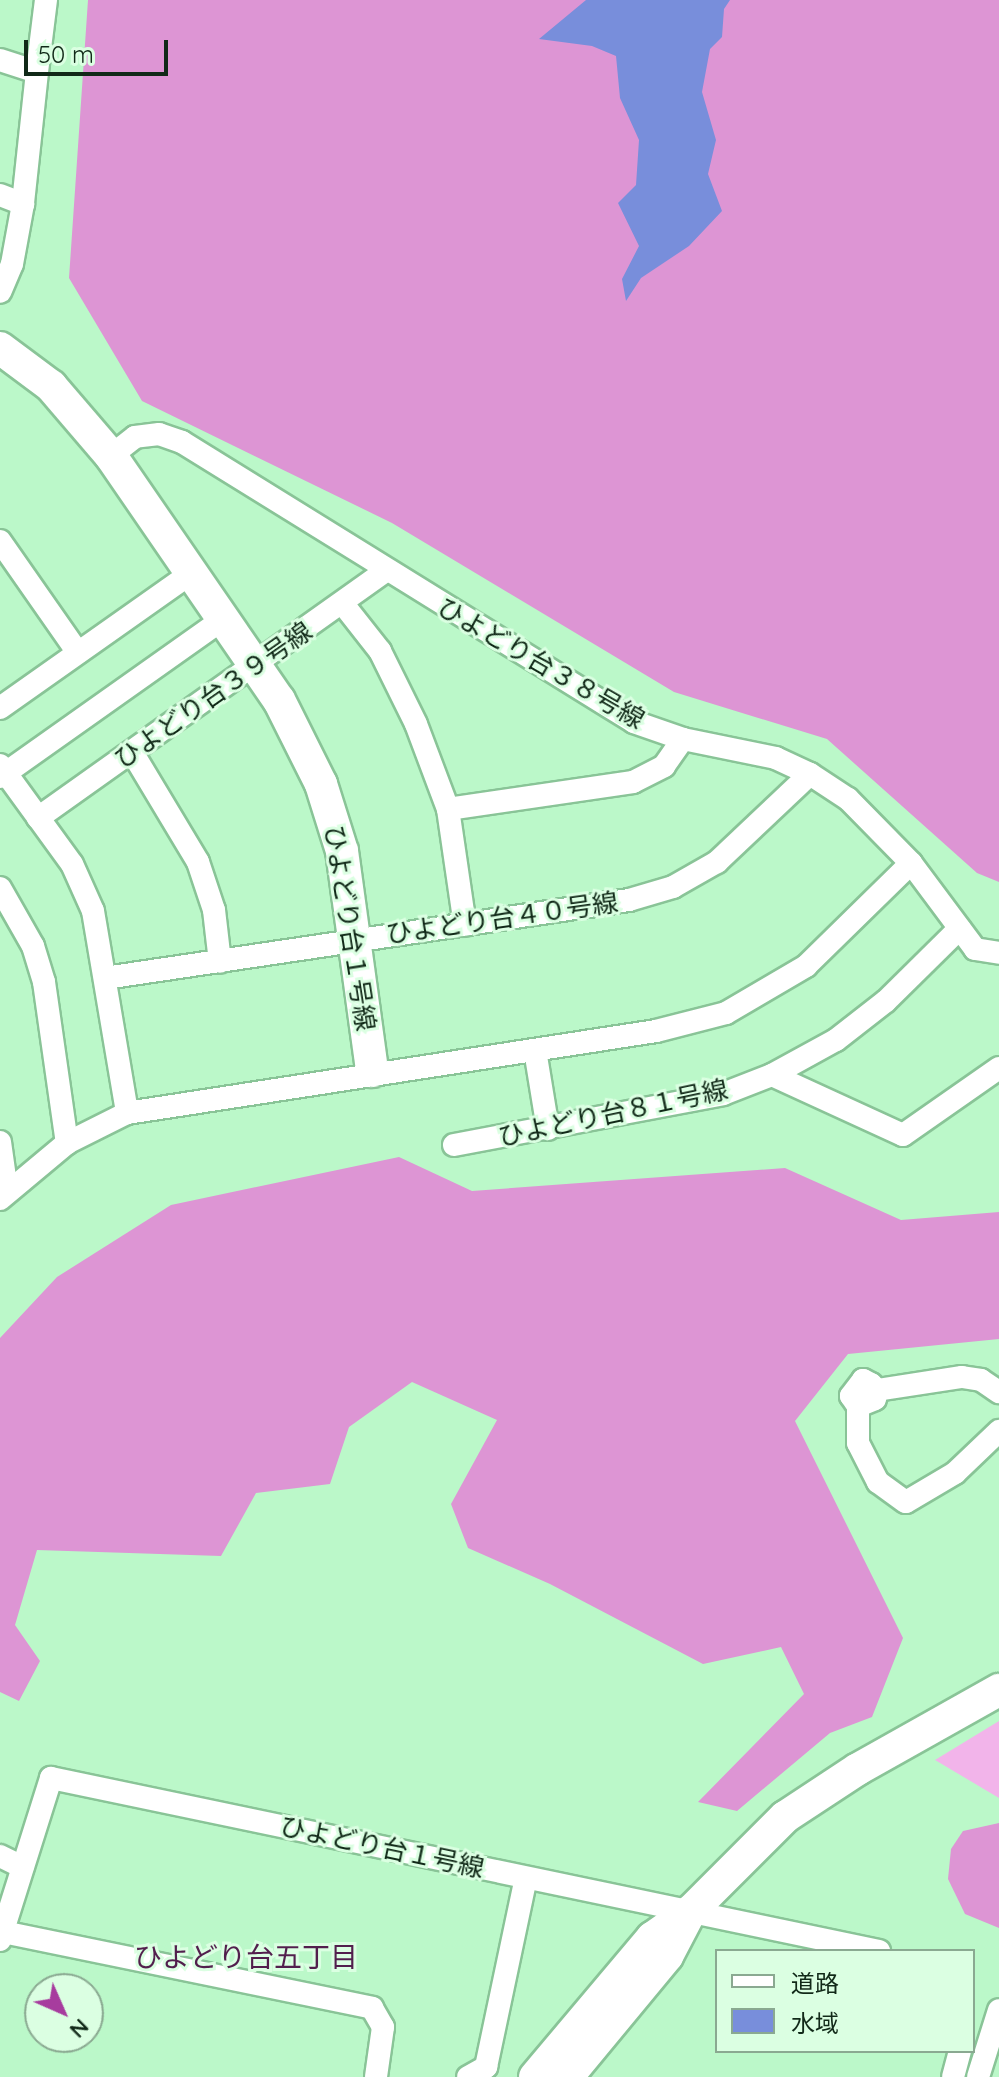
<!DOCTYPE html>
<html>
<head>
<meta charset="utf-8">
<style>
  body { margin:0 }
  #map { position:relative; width:999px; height:2077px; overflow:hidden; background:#bbf8c9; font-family:Quicksand,"Noto Sans JP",sans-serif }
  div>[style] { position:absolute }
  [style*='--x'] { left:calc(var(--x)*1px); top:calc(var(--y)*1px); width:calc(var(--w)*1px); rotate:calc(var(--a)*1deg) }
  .green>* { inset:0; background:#f2b4ea }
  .forest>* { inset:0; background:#dd95d4 }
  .water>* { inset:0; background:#788edb }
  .roads { filter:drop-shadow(2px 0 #89c497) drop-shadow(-2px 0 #89c497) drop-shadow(0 2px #89c497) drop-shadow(0 -2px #89c497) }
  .street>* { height:22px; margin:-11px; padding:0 11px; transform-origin:11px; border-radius:11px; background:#fff }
  .secondary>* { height:32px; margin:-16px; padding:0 16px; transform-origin:16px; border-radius:16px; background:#fff }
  span { translate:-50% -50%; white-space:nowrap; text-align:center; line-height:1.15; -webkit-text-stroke:6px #dbffe2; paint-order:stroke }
  .street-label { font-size:26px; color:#112918 }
  .neighbourhood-label { font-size:28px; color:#521f4d }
  .legend { position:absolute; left:715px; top:1949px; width:260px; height:104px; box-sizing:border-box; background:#dbffe2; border:2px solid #8aa991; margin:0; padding:10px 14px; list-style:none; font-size:24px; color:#112918 }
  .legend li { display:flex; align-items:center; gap:16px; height:40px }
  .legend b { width:40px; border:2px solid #8aa991 }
  .north { position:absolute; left:24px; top:1973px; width:80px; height:80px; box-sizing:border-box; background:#dbffe2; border:2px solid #8aa991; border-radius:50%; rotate:135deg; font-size:22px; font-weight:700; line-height:32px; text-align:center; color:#112918 }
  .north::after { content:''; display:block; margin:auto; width:28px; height:36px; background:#a73c9e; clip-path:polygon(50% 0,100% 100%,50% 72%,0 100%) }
  .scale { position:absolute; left:24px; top:40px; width:144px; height:36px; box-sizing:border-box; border:4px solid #112918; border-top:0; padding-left:10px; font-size:24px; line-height:28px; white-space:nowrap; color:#112918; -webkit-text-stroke:6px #dbffe2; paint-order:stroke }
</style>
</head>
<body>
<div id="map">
  <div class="green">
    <i style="clip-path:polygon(999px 1721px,999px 1798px,935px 1760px)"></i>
  </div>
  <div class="forest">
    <i style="clip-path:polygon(88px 0,999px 0,999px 882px,977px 873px,827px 739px,674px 692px,392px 523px,142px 401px,69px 278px)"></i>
    <i style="clip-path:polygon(399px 1157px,472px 1191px,785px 1168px,901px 1220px,999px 1212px,999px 1339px,848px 1354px,795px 1421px,903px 1638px,872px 1717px,830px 1733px,737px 1811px,698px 1802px,804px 1694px,781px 1647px,703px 1664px,550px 1584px,468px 1548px,451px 1504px,497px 1420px,412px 1382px,349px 1427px,330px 1484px,256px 1493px,221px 1556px,37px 1550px,15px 1625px,40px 1661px,19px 1701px,0 1692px,0 1338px,57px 1277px,171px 1205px)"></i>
    <i style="clip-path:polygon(999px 1823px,999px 1928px,965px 1914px,948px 1879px,951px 1849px,963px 1831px)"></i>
  </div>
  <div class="water">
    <i style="clip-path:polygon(586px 0,730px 0,724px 9px,722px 37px,710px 49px,702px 92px,716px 140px,708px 174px,722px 211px,689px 246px,641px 278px,626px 301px,622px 279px,639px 246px,618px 203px,636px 185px,639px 140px,620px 98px,616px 56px,592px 46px,539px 39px)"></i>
  </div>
  <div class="roads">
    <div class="street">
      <i style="--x:0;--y:60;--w:39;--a:18"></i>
      <i style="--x:37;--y:72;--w:133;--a:96.1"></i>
      <i style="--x:23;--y:204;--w:61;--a:100.4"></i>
      <i style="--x:12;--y:264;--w:30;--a:113"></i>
      <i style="--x:37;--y:72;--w:73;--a:-82.9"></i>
      <i style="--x:0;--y:195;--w:25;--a:21"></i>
      <i style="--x:0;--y:541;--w:136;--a:55.1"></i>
      <i style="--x:343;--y:604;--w:60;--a:51.8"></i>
      <i style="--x:380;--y:651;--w:81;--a:63.7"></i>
      <i style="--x:416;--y:724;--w:91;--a:69.4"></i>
      <i style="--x:448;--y:809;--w:117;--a:81.7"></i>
      <i style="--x:0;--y:708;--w:232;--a:-35.2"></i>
      <i style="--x:132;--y:752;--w:128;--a:59"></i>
      <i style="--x:198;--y:862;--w:51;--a:71.6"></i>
      <i style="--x:214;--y:910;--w:52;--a:83.4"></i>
      <i style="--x:0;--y:765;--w:122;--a:54"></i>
      <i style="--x:72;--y:864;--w:51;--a:65.9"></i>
      <i style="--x:93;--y:911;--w:205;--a:80.4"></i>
      <i style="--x:0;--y:777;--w:273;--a:-35.3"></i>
      <i style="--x:448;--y:809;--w:187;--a:-8.3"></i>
      <i style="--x:633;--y:782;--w:35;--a:-27"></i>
      <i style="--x:664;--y:766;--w:33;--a:-55"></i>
      <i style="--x:38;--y:818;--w:427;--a:-35.4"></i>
      <i style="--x:911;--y:863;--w:107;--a:53.3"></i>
      <i style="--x:975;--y:949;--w:24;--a:9"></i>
      <i style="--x:0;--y:888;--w:67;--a:60.4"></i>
      <i style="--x:33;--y:946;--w:38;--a:73"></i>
      <i style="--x:44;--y:982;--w:163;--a:81.9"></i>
      <i style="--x:105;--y:978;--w:530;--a:-8.47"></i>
      <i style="--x:629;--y:900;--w:46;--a:-16.5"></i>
      <i style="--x:673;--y:887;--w:51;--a:-29.6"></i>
      <i style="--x:717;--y:862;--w:128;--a:-43.4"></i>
      <i style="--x:535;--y:1050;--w:80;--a:80.7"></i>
      <i style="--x:772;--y:1075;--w:144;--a:24.6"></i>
      <i style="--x:903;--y:1135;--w:117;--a:-34.9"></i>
      <i style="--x:0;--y:1142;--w:50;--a:82"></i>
      <i style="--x:454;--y:1145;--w:274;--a:-10.7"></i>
      <i style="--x:723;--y:1094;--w:53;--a:-21.2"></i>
      <i style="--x:772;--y:1075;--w:73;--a:-28.7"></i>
      <i style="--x:836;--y:1040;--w:63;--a:-38"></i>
      <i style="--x:886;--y:1001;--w:103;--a:-44.6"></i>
      <i style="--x:0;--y:1199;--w:87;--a:-39.9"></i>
      <i style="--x:67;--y:1143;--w:67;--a:-26.6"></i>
      <i style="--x:127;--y:1113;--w:535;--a:-8.81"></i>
      <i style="--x:656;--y:1031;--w:72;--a:-14.4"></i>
      <i style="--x:726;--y:1013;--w:93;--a:-30.4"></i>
      <i style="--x:806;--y:966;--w:147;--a:-44.4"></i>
      <i style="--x:911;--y:863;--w:90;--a:-134.5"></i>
      <i style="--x:848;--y:799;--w:45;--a:-146.7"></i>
      <i style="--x:810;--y:774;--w:38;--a:-155"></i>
      <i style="--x:776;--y:758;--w:95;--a:-168.5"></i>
      <i style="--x:683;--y:739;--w:52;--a:-160.9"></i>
      <i style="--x:634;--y:722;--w:532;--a:-148.22"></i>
      <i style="--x:182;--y:442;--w:24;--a:-161"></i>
      <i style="--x:159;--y:434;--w:24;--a:173"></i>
      <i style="--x:135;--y:437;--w:31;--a:142"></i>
      <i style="--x:877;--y:1390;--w:86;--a:-8.7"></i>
      <i style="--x:962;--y:1377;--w:19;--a:9"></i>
      <i style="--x:981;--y:1380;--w:22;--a:34"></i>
      <i style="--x:858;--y:1406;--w:18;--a:-22"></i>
      <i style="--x:875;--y:1399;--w:9;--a:-77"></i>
      <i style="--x:877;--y:1390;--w:8;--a:-135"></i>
      <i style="--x:871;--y:1384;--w:9;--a:-153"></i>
      <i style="--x:863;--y:1380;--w:20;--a:127"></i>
      <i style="--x:851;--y:1396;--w:12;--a:55"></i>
      <i style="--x:858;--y:1406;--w:37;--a:90"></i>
      <i style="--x:858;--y:1443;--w:44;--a:62.9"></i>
      <i style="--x:878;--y:1482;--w:34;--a:36"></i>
      <i style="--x:906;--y:1502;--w:57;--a:-30.6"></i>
      <i style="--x:955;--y:1473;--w:61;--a:-43.7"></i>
      <i style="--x:0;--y:1856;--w:25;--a:26"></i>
      <i style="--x:3;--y:1932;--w:377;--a:11.6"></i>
      <i style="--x:372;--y:2008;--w:22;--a:60"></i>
      <i style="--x:383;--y:2027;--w:50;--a:98"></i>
      <i style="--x:0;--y:1940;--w:170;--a:-72.5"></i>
      <i style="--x:51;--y:1778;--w:846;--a:11.8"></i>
      <i style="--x:468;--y:2077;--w:21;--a:-29"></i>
      <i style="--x:486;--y:2067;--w:193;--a:-78.1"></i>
      <i style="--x:953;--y:2077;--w:27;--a:-75"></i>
      <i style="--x:978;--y:2077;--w:70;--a:-72.6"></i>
    </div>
    <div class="secondary">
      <i style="--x:0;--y:348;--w:64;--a:36.7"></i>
      <i style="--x:51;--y:386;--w:92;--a:49.4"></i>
      <i style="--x:111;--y:456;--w:296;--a:55.5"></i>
      <i style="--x:279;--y:700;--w:94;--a:63.4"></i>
      <i style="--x:321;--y:784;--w:70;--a:72.6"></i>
      <i style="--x:342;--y:851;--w:222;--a:82.2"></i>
      <i style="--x:535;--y:2077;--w:182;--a:-49.9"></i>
      <i style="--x:652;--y:1938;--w:49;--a:-35"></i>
      <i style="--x:692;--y:1910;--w:132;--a:-45"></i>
      <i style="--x:785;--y:1817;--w:87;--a:-33.3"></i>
      <i style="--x:858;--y:1769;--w:162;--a:-29.3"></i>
      <i style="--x:567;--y:2077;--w:157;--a:-50.4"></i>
      <i style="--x:667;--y:1956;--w:45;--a:-62.3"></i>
    </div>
  </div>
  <div class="street-label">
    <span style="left:541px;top:663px;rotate:30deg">ひよどり台３８号線</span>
    <span style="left:213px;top:695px;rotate:-35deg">ひよどり台３９号線</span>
    <span style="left:502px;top:918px;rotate:-8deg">ひよどり台４０号線</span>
    <span style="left:350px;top:928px;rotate:81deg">ひよどり台１号線</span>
    <span style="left:613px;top:1113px;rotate:-12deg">ひよどり台８１号線</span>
    <span style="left:382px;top:1847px;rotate:12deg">ひよどり台１号線</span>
  </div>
  <div class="neighbourhood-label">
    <span style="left:246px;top:1957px">ひよどり台五丁目</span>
  </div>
  <ul class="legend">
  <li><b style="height:10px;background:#fff"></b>道路</li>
  <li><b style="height:22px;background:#788edb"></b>水域</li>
  </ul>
  <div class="north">N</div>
  <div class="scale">50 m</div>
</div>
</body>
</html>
